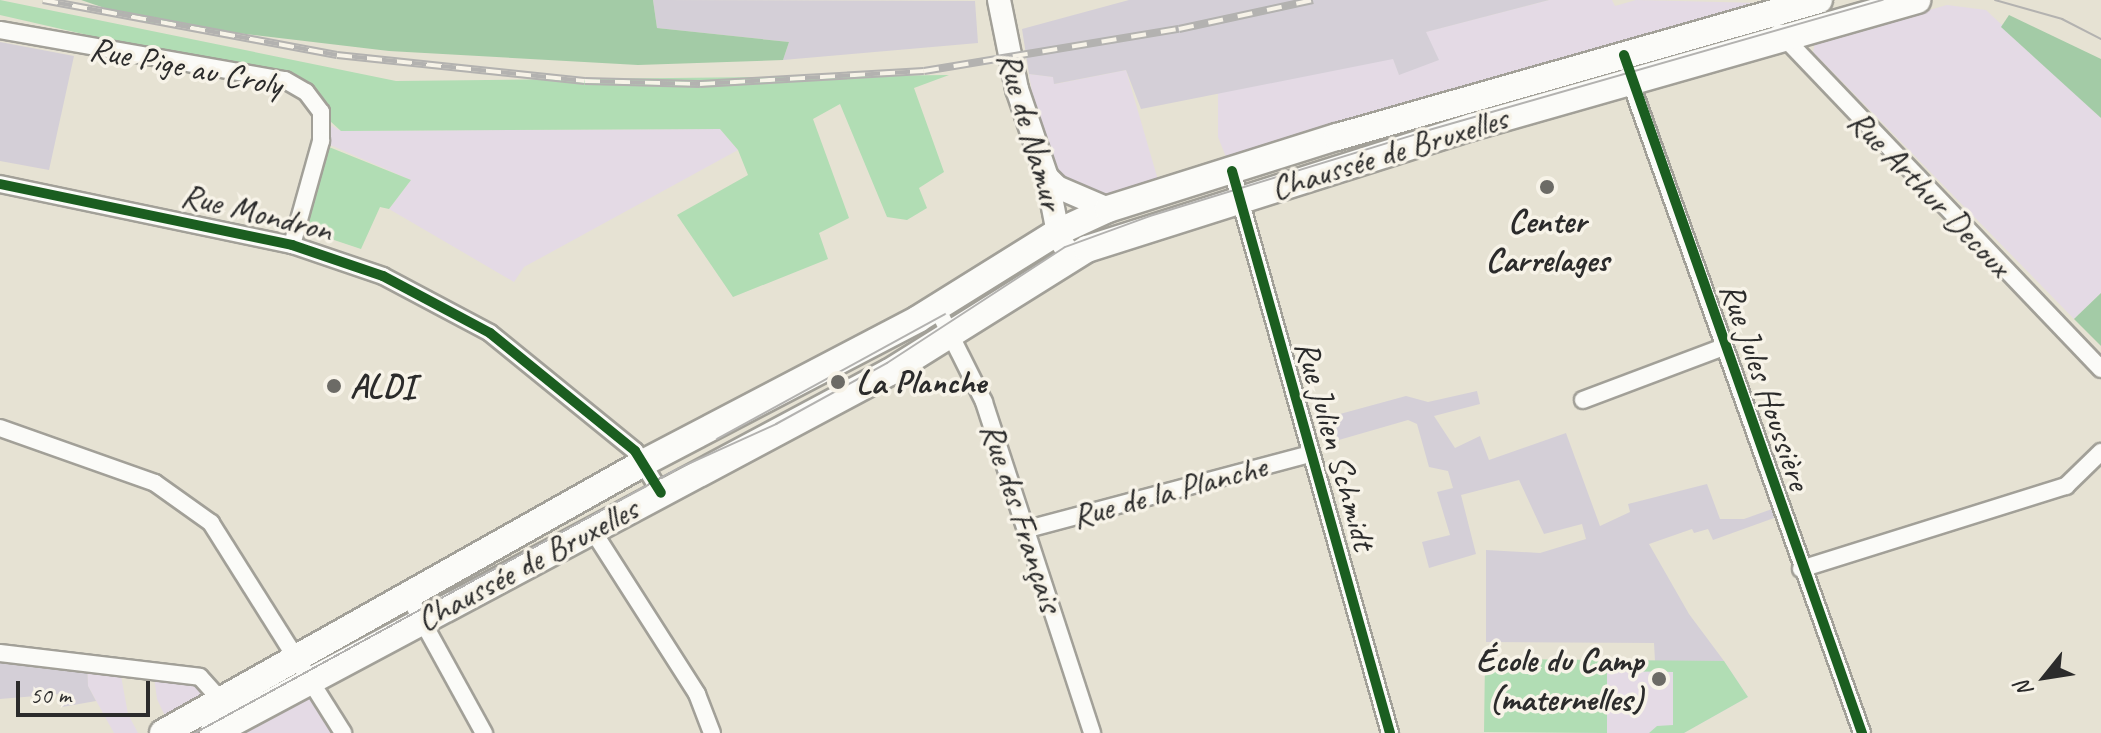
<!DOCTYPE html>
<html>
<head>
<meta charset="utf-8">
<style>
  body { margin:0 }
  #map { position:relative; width:2101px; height:733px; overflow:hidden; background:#e6e2d3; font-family:Caveat,sans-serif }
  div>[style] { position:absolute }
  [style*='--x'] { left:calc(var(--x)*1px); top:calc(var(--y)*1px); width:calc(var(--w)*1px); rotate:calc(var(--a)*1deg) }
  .built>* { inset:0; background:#e4dae5 }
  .industrial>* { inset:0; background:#d4cfd7 }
  .green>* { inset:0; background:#b1ddb4 }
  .forest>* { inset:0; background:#a3cba6 }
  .roads { filter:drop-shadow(2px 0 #a2a098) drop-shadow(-2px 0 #a2a098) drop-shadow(0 2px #a2a098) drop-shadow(0 -2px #a2a098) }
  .street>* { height:16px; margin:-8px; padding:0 8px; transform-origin:8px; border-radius:8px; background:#fbfbf8 }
  .secondary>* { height:22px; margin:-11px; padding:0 11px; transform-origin:11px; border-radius:11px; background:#fbfbf8 }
  .primary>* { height:26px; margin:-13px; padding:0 13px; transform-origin:13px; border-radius:13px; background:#fbfbf8 }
  .tram>* { height:2px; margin:-1px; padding:0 1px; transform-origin:1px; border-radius:1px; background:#b3b2b0 }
  .rail>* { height:8px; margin-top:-4px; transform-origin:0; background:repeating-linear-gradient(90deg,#f7f3e8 0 15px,#b3b2b0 0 30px); box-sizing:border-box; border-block:2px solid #b3b2b0 }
  .cycleway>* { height:10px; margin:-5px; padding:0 5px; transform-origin:5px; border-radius:5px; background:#1b5e20 }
  .dots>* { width:22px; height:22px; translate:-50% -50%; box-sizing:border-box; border:4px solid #f7f3e8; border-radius:50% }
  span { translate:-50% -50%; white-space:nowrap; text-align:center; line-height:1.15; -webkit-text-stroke:7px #f7f3e8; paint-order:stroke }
  .street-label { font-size:34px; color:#2b2b2b }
  .poi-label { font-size:34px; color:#2b2b2b; font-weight:700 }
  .left { translate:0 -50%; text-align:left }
  .right { translate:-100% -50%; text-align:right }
  .north { position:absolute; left:2005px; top:637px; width:80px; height:80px; -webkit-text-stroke:6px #f7f3e8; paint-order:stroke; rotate:240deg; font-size:22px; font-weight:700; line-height:32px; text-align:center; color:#2b2b2b }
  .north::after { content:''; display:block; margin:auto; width:28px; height:36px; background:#2b2b2b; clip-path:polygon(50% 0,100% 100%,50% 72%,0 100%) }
  .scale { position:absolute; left:16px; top:681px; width:134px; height:36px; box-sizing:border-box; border:4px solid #2b2b2b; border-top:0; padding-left:10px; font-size:24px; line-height:28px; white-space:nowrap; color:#2b2b2b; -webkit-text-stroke:6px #f7f3e8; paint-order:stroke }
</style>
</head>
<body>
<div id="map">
  <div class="built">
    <i style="clip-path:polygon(1549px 0,1612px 0,1615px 6px,1636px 0,1761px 3px,1228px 162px,1218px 137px,1218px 92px,1393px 58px,1399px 74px,1425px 32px)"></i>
    <i style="clip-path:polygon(1947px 5px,1986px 10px,2101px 118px,2101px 293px,2074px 319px,1813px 52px,1815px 42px)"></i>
    <i style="clip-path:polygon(1126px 70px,1158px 180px,1117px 195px,1074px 196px,1041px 149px,1029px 74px,1053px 77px,1055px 84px)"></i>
    <i style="clip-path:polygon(321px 120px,341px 131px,720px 129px,738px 150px,524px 267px,514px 282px,389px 209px,411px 180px,321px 141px)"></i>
    <i style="clip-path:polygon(1581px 660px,1724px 661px,1748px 697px,1684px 733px,1581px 733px)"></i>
    <i style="clip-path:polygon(87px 661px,119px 665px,128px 714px,138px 733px,114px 733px,88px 686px)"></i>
    <i style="clip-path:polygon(153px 670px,200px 677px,237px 719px,211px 720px,173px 733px,157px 699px)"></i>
    <i style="clip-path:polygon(311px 679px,334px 733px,220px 733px)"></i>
  </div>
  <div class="industrial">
    <i style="clip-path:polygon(653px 0,975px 1px,978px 43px,783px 60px,789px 42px,657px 28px)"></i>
    <i style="clip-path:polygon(1129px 0,1549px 0,1426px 32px,1439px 60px,1399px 75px,1393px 59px,1141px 109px,1126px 70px,1054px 84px,1053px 77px,1029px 74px,1022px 29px)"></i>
    <i style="clip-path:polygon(0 42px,74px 56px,49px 170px,0 161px)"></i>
    <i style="clip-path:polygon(1477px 391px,1480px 404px,1434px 416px,1455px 448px,1480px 436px,1489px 460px,1566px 433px,1600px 526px,1630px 512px,1628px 504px,1707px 484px,1720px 519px,1744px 519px,1772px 509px,1774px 518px,1713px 540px,1708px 529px,1694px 533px,1692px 529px,1649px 544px,1689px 614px,1724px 661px,1655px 661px,1654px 643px,1486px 642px,1486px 550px,1540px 553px,1586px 539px,1582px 524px,1544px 534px,1519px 480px,1461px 495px,1476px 554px,1429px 568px,1422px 542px,1450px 535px,1437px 492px,1453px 488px,1448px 471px,1429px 467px,1417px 424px,1408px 420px,1325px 444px,1318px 420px,1406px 396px,1428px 402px)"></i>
    <i style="clip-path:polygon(0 653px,87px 661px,88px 686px,96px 701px,62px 707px,60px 694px,0 699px)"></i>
  </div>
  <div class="green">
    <i style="clip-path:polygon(0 0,396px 81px,949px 75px,914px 88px,944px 172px,919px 188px,927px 208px,907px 220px,887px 217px,840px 104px,813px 119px,849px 218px,819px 233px,828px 259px,733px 297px,677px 215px,748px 175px,738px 150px,720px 129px,341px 131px,285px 80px,0 15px)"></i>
    <i style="clip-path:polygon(329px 147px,411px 180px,389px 209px,380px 207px,361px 249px,304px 230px)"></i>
    <i style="clip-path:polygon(1485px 659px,1724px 661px,1748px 697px,1684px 733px,1649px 733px,1657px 726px,1673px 725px,1673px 672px,1607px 671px,1607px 733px,1484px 732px)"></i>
  </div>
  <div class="forest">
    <i style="clip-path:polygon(81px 0,653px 0,657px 28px,789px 42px,783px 60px,638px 65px,389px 51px,146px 22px)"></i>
    <i style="clip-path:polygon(2009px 15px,2101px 59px,2101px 118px,2001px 27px)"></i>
    <i style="clip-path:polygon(2101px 293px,2101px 346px,2074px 319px)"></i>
  </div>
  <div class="roads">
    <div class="street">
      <i style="--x:0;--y:30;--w:289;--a:10"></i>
      <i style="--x:285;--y:80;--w:24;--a:30"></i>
      <i style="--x:306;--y:92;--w:25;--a:53"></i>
      <i style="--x:321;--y:112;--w:29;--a:90"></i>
      <i style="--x:321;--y:141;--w:108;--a:105.6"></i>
      <i style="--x:1779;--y:32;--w:466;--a:46.3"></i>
      <i style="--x:1628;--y:75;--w:698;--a:70.42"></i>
      <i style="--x:1232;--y:171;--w:584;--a:74.3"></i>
      <i style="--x:0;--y:184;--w:298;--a:11.8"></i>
      <i style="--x:292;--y:245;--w:96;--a:18.8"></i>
      <i style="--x:383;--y:276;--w:121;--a:28"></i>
      <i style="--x:490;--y:333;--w:187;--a:39.1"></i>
      <i style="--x:635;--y:451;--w:49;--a:58.2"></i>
      <i style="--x:937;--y:308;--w:105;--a:63.4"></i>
      <i style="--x:984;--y:402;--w:348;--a:71.9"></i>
      <i style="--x:1583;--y:400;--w:150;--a:-20.7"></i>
      <i style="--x:0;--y:428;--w:164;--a:19.5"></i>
      <i style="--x:155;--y:483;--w:69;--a:35.5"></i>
      <i style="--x:211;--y:523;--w:248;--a:57.8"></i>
      <i style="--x:591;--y:528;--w:197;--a:57.4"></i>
      <i style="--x:697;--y:694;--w:42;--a:69"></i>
      <i style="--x:1028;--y:529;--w:291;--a:-14.9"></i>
      <i style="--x:1801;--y:569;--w:278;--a:-17.4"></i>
      <i style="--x:2066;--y:486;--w:49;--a:-44.2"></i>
      <i style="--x:408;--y:595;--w:158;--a:61.2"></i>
      <i style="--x:0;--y:653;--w:201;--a:6.8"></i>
      <i style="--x:200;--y:677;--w:36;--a:48"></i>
    </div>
    <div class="secondary">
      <i style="--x:999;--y:0;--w:91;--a:78.6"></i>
      <i style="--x:1017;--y:89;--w:93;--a:71.2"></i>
      <i style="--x:1047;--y:177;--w:62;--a:78.9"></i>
      <i style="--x:1059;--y:238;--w:25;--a:58"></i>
      <i style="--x:1047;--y:177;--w:14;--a:45"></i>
      <i style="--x:1057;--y:187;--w:56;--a:23.3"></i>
    </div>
    <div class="primary">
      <i style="--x:163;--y:733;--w:553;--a:-29.35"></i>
      <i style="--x:645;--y:462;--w:308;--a:-27.6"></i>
      <i style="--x:918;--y:319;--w:165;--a:-31.9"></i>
      <i style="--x:1058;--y:232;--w:55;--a:-24.7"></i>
      <i style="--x:1108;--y:209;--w:240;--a:-17.5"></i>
      <i style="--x:1337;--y:137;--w:501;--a:-15.87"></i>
      <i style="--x:213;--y:733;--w:767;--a:-28.07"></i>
      <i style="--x:890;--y:372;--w:232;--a:-32"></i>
      <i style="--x:1087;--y:249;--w:404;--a:-17.6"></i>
      <i style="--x:1472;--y:127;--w:463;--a:-15.9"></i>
    </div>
  </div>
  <div class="tram">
    <i style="--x:1995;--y:0;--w:70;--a:15.8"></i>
    <i style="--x:2062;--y:19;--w:44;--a:27.1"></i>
    <i style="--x:717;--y:439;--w:260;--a:-28.7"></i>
    <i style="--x:195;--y:733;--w:550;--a:-28.71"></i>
    <i style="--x:677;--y:469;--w:109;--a:-24.4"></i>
    <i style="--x:776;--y:424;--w:127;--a:-28.8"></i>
    <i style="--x:887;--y:363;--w:212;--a:-33.1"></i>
    <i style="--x:1065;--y:247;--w:90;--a:-20"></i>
    <i style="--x:1150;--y:216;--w:292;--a:-17.1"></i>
    <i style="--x:1429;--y:130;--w:472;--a:-16"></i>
  </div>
  <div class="rail">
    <i style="--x:43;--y:0;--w:299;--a:10.6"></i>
    <i style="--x:337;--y:55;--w:249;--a:6"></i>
    <i style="--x:585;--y:81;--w:115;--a:1.5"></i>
    <i style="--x:700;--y:84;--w:224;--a:-3.3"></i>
    <i style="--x:924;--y:71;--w:258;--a:-9.4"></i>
    <i style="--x:1179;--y:29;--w:137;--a:-12.2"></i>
  </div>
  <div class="cycleway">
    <i style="--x:1624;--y:55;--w:719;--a:70.66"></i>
    <i style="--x:1232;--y:171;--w:584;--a:74.3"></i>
    <i style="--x:0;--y:184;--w:298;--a:11.8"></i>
    <i style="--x:292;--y:245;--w:96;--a:18.8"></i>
    <i style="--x:383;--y:276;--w:121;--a:28"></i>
    <i style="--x:490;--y:333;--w:187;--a:39.1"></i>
    <i style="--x:635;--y:451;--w:49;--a:58.2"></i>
  </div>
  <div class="dots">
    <i style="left:1547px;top:187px;background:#6c6b66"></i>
    <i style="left:838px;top:382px;background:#6c6b66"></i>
    <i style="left:334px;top:386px;background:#6c6b66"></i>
    <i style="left:1659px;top:679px;background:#6c6b66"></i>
  </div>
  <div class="street-label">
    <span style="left:186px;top:66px;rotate:11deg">Rue Pige au Croly</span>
    <span style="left:1031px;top:131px;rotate:74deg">Rue de Namur</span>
    <span style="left:1389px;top:153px;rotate:-17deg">Chaussée de Bruxelles</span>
    <span style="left:1930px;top:193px;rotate:46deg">Rue Arthur Decoux</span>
    <span style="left:257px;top:212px;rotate:14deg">Rue Mondron</span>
    <span style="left:1766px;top:386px;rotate:71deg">Rue Jules Houssière</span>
    <span style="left:1336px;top:445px;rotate:74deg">Rue Julien Schmidt</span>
    <span style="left:1169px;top:491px;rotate:-15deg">Rue de la Planche</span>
    <span style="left:1022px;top:517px;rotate:72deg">Rue des Français</span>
    <span style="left:527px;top:564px;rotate:-28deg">Chaussée de Bruxelles</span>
  </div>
  <div class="poi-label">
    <span style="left:1547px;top:240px">Center<br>Carrelages</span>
    <span class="left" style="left:856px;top:382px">La Planche</span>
    <span class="left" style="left:350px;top:386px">ALDI</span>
    <span class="right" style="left:1643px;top:679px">École du Camp<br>(maternelles)</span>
  </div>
  <div class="north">N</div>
  <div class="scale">50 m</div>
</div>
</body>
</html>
